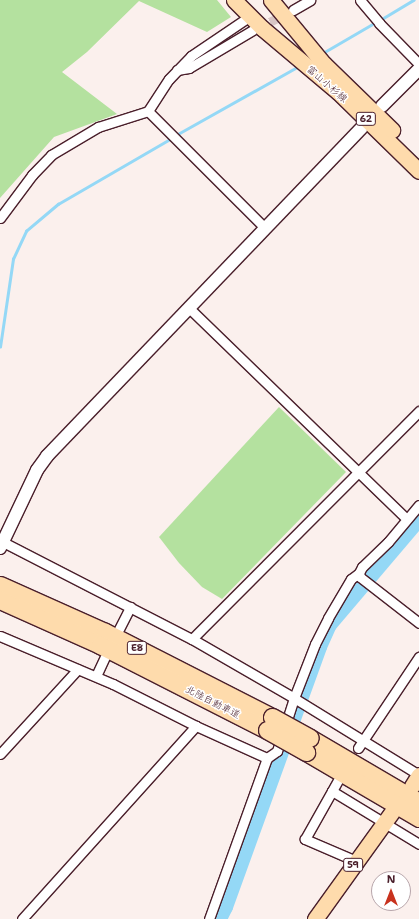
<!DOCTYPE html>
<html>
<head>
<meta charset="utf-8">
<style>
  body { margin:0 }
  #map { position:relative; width:419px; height:919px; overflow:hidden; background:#fbf0ed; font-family:"Shantell Sans","Klee One",sans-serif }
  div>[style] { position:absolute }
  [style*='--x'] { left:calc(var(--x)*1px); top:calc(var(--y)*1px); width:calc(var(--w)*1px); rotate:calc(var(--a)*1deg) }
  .green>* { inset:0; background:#b4e19f }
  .stream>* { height:2.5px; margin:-1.25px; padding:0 1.25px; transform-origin:1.25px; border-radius:1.25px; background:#94d8f6 }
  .river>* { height:14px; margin:-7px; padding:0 7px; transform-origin:7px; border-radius:7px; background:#94d8f6 }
  .minor-tunnel>* { height:9px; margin-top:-4.5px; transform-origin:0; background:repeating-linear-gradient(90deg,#d8c6c6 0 9px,transparent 0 13.5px) }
  .roads { filter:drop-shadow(1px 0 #4a1f2b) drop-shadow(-1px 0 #4a1f2b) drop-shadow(0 1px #4a1f2b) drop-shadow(0 -1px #4a1f2b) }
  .minor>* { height:9px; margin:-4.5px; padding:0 4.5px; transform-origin:4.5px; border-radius:4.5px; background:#fff }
  .tertiary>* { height:12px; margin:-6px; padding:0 6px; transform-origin:6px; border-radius:6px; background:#fff }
  .primary>* { height:15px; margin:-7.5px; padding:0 7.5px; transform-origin:7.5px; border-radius:7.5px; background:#fedbac }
  .motorway>* { height:17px; margin:-8.5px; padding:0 8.5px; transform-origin:8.5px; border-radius:8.5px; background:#fedbac }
  .bridges { filter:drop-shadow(1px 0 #4a1f2b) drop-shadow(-1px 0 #4a1f2b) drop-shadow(0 1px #4a1f2b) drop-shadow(0 -1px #4a1f2b) }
  .motorway-bridge>* { height:17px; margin:-8.5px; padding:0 8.5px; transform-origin:8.5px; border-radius:8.5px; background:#fedbac }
  span { translate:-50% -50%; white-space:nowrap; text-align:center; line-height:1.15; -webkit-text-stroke:3px #fff; paint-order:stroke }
  .shield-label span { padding:1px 3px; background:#fff; border:1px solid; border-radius:3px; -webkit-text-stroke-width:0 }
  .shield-label { font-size:9px; color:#4a1f2b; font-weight:700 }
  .street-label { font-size:10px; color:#4a1f2b }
  .north { position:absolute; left:371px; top:871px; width:40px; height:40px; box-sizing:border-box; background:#fff; border:1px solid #b7a5aa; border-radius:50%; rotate:0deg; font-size:11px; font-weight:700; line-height:16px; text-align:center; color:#4a1f2b }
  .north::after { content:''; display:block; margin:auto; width:14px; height:18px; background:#c8321e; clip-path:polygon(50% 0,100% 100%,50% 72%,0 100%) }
</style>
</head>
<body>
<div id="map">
  <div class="green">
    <i style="clip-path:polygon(0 0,217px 0,231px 17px,207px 32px,139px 1px,87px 52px,62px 72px,117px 114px,54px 137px,0 198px)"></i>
    <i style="clip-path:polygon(279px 407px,346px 472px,222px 599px,202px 587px,179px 563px,159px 537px)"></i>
  </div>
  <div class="stream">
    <i style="--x:380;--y:20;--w:39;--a:-31"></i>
    <i style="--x:321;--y:54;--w:64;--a:-30.2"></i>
    <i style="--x:176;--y:135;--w:141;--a:-29.3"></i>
    <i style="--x:0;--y:347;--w:89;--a:-81.6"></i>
    <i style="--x:13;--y:259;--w:31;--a:-65"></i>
    <i style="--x:26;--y:231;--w:42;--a:-40.2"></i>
    <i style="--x:58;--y:204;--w:132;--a:-30.1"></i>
  </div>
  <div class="river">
    <i style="--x:220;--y:919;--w:13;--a:-63"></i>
    <i style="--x:226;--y:907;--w:276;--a:-70.1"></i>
    <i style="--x:320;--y:647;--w:24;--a:-66"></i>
    <i style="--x:330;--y:625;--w:138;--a:-49.7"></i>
  </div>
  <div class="minor-tunnel">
    <i style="--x:258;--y:28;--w:34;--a:-27"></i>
  </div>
  <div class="roads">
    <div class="minor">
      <i style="--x:360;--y:0;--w:30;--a:50"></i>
      <i style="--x:379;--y:23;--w:57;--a:45.7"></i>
      <i style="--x:293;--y:10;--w:20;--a:-30"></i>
      <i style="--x:177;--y:70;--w:12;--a:-9"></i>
      <i style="--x:189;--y:68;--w:74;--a:-30.7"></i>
      <i style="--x:148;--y:111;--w:165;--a:45"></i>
      <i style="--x:0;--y:218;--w:54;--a:-53.3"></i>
      <i style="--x:32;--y:175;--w:28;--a:-46"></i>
      <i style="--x:51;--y:155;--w:55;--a:-30.8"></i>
      <i style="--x:98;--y:127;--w:52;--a:-17.7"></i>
      <i style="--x:148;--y:111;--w:38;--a:-57"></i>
      <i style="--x:169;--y:79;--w:32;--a:-46"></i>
      <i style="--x:191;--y:56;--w:71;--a:-34.1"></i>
      <i style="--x:189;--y:308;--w:303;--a:44.1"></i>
      <i style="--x:419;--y:505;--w:48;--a:130"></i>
      <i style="--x:388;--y:542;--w:36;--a:136"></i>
      <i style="--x:362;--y:567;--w:7;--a:117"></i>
      <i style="--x:359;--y:573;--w:4;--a:76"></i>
      <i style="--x:360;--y:577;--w:75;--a:37.9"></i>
      <i style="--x:3;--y:542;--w:212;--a:27.2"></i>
      <i style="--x:192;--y:639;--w:118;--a:30"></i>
      <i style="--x:294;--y:698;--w:147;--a:31.6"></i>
      <i style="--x:119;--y:629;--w:25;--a:-63"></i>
      <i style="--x:0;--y:636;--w:123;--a:23"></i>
      <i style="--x:113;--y:684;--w:93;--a:26.8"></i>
      <i style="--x:196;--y:726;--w:78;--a:24.3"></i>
      <i style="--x:192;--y:639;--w:322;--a:-45.1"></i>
      <i style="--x:96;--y:676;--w:21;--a:-65"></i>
      <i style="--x:358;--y:748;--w:110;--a:-56.2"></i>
      <i style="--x:0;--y:754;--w:115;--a:-47.5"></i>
      <i style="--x:332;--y:791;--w:13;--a:-61"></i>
      <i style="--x:356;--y:861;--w:56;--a:-156.7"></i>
      <i style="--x:305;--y:839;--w:55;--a:-60.6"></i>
      <i style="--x:332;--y:791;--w:102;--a:31.3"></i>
      <i style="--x:22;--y:919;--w:260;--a:-48"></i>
      <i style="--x:209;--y:919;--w:171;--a:-70.2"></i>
      <i style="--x:267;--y:758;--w:12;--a:-35"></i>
      <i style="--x:277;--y:751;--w:56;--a:-72.2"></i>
      <i style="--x:294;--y:698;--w:58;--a:-68.7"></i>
      <i style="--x:315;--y:644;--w:29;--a:-63"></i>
      <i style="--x:328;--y:618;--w:45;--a:-59.5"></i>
      <i style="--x:351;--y:579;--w:10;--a:-37"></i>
    </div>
    <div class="tertiary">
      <i style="--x:382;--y:106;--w:52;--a:-45"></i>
      <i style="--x:0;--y:548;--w:86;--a:-64.6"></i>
      <i style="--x:37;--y:470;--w:17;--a:-54"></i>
      <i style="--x:47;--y:456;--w:455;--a:-46.2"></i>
    </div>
    <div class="primary">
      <i style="--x:234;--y:0;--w:40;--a:45"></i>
      <i style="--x:262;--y:28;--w:99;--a:40.1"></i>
      <i style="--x:338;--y:92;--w:113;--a:44.3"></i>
      <i style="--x:271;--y:0;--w:83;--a:50.4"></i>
      <i style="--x:324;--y:64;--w:95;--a:44.1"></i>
      <i style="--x:412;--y:786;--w:13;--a:-58"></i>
      <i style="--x:315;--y:919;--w:132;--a:-54.3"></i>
    </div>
    <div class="motorway">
      <i style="--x:0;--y:585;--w:115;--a:24.1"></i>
      <i style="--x:105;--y:632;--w:187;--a:27"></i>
      <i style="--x:0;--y:600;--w:110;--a:24.2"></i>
      <i style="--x:100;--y:645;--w:187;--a:27"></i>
      <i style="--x:310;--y:738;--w:126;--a:30.4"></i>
      <i style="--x:306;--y:752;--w:131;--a:30.3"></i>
    </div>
  </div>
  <div class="bridges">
    <div class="motorway-bridge">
      <i style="--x:272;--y:717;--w:43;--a:28.9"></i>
      <i style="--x:267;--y:730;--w:45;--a:29.4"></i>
    </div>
  </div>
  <div class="shield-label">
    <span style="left:366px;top:119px">62</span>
    <span style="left:137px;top:648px">E8</span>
    <span style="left:353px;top:865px">59</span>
  </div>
  <div class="street-label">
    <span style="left:327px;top:84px;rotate:41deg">富山小杉線</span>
    <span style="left:213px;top:702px;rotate:27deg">北陸自動車道</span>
  </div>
  <div class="north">N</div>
</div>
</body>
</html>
